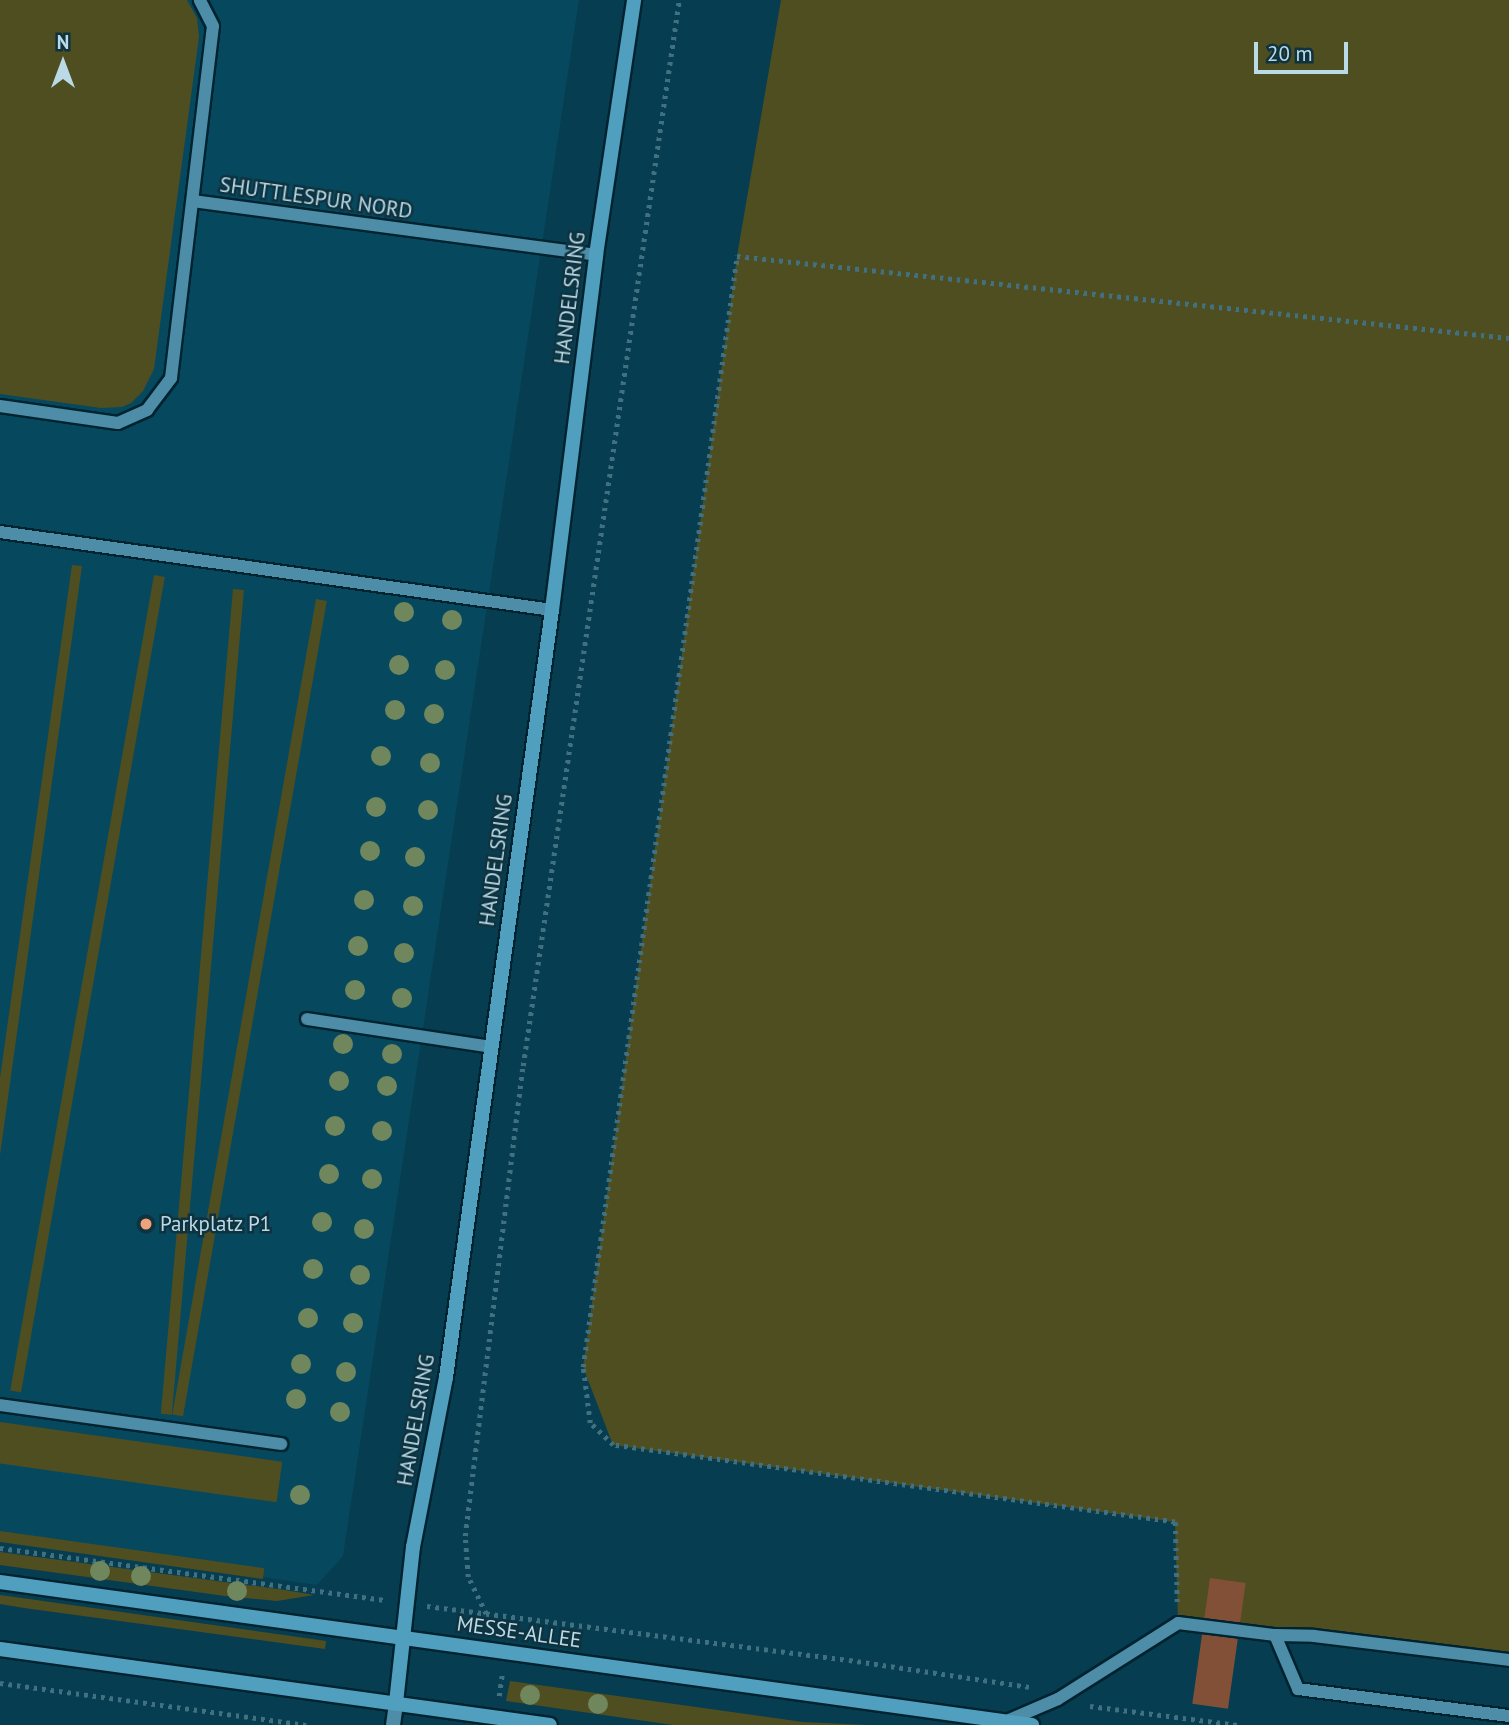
<!DOCTYPE html>
<html>
<head>
<meta charset="utf-8">
<style>
  body { margin:0 }
  #map { position:relative; width:1509px; height:1725px; overflow:hidden; background:#073d50; font-family:"PT Sans",sans-serif }
  div>[style] { position:absolute }
  [style*='--x'] { left:calc(var(--x)*1px); top:calc(var(--y)*1px); width:calc(var(--w)*1px); rotate:calc(var(--a)*1deg) }
  .built>* { inset:0; background:#06485e }
  .green>* { inset:0; background:#4f4e20; transform-origin:0 0 }
  .building>* { inset:0; background:#825037; transform-origin:0 0 }
  .path>* { height:4.5px; margin-top:-2.25px; transform-origin:0; background:repeating-linear-gradient(90deg,#417081 0 3.5px,transparent 0 8.5px) }
  .roads { filter:drop-shadow(2px 0 #002330) drop-shadow(-2px 0 #002330) drop-shadow(0 2px #002330) drop-shadow(0 -2px #002330) }
  .service>* { height:12px; margin:-6px; padding:0 6px; transform-origin:6px; border-radius:6px; background:#4d8da8 }
  .minor>* { height:14px; margin:-7px; padding:0 7px; transform-origin:7px; border-radius:7px; background:#4d8da8 }
  .secondary>* { height:14px; margin:-7px; padding:0 7px; transform-origin:7px; border-radius:7px; background:#519fbf }
  .trees>* { width:20px; height:20px; margin:-10px; border-radius:50%; background:#70875d }
  .dots>* { width:19px; height:19px; translate:-50% -50%; box-sizing:border-box; border:4px solid #0f323f; border-radius:50% }
  span { translate:-50% -50%; white-space:nowrap; text-align:center; line-height:1.15; -webkit-text-stroke:5px #0f323f; paint-order:stroke }
  .street-label { font-size:21px; color:#bbdae8 }
  .poi-label { font-size:21px; color:#bbdae8 }
  .left { translate:0 -50%; text-align:left }
  .north { position:absolute; left:28px; top:28px; width:70px; height:70px; -webkit-text-stroke:5px #0f323f; paint-order:stroke; rotate:0deg; font-size:19px; font-weight:700; line-height:28px; text-align:center; color:#bbdae8 }
  .north::after { content:''; display:block; margin:auto; width:24px; height:32px; background:#bbdae8; clip-path:polygon(50% 0,100% 100%,50% 72%,0 100%) }
  .scale { position:absolute; left:1254px; top:42px; width:94px; height:32px; box-sizing:border-box; border:4px solid #bbdae8; border-top:0; padding-left:9px; font-size:21px; line-height:24px; white-space:nowrap; color:#bbdae8; -webkit-text-stroke:5px #0f323f; paint-order:stroke }
</style>
</head>
<body>
<div id="map">
  <div class="built">
    <i style="clip-path:polygon(0 0,579px 0,343px 1556px,317px 1585px,0 1539px)"></i>
  </div>
  <div class="green">
    <i style="clip-path:polygon(0 0,187px 0,197px 18px,199px 37px,154px 369px,143px 391px,131px 403px,122px 407px,101px 408px,0 394px)"></i>
    <i style="clip-path:polygon(781px 0,1509px 0,1509px 1660px,1178px 1623px,1175px 1522px,613px 1445px,583px 1367px,737px 256px)"></i>
    <i style="clip-path:polygon(72px 565px,82px 566px,0 1155px,0 1078px)"></i>
    <i style="left:154px;top:575px;width:11px;height:828px;rotate:10deg"></i>
    <i style="left:233px;top:589px;width:11px;height:828px;rotate:5deg"></i>
    <i style="left:316px;top:599px;width:11px;height:828px;rotate:10deg"></i>
    <i style="left:0;top:1422px;width:285px;height:41px;rotate:8deg"></i>
    <i style="left:0;top:1531px;width:267px;height:11px;rotate:8deg"></i>
    <i style="clip-path:polygon(0 1552px,285px 1590px,314px 1595px,277px 1601px,225px 1596px,0 1565px)"></i>
    <i style="clip-path:polygon(0 1595px,29px 1599px,326px 1641px,325px 1649px,24px 1608px,0 1604px)"></i>
    <i style="clip-path:polygon(510px 1681px,803px 1722px,868px 1725px,673px 1725px,506px 1701px)"></i>
  </div>
  <div class="building">
    <i style="left:1210px;top:1578px;width:36px;height:127px;rotate:8deg"></i>
  </div>
  <div class="path">
    <i style="--x:0;--y:1548;--w:388;--a:7.7"></i>
    <i style="--x:1177;--y:1602;--w:80;--a:-91.4"></i>
    <i style="--x:1175;--y:1522;--w:567;--a:-172.2"></i>
    <i style="--x:613;--y:1445;--w:32;--a:-136"></i>
    <i style="--x:590;--y:1423;--w:56;--a:-97.1"></i>
    <i style="--x:583;--y:1367;--w:1122;--a:-82.11"></i>
    <i style="--x:737;--y:256;--w:776;--a:6.06"></i>
    <i style="--x:427;--y:1606;--w:425;--a:7.3"></i>
    <i style="--x:849;--y:1660;--w:182;--a:8.5"></i>
    <i style="--x:486;--y:1614;--w:41;--a:-115.9"></i>
    <i style="--x:468;--y:1577;--w:41;--a:-94.2"></i>
    <i style="--x:465;--y:1536;--w:474;--a:-83"></i>
    <i style="--x:523;--y:1066;--w:1077;--a:-81.67"></i>
    <i style="--x:0;--y:1683;--w:309;--a:7.8"></i>
    <i style="--x:499;--y:1696;--w:22;--a:-82"></i>
    <i style="--x:1090;--y:1706;--w:149;--a:7.3"></i>
  </div>
  <div class="roads">
    <div class="service">
      <i style="--x:193;--y:201;--w:407;--a:7.6"></i>
      <i style="--x:0;--y:406;--w:119;--a:8.2"></i>
      <i style="--x:118;--y:423;--w:32;--a:-24"></i>
      <i style="--x:147;--y:410;--w:40;--a:-53"></i>
      <i style="--x:171;--y:378;--w:354;--a:-83.2"></i>
      <i style="--x:213;--y:26;--w:29;--a:-117"></i>
      <i style="--x:0;--y:532;--w:557;--a:8.04"></i>
      <i style="--x:307;--y:1019;--w:187;--a:8.6"></i>
      <i style="--x:0;--y:1405;--w:284;--a:7.9"></i>
      <i style="--x:1275;--y:1635;--w:39;--a:1"></i>
      <i style="--x:1314;--y:1636;--w:196;--a:7"></i>
      <i style="--x:1009;--y:1720;--w:53;--a:-23.2"></i>
      <i style="--x:1058;--y:1699;--w:142;--a:-32.3"></i>
      <i style="--x:1178;--y:1623;--w:98;--a:7.1"></i>
      <i style="--x:1275;--y:1635;--w:59;--a:66.9"></i>
      <i style="--x:1298;--y:1689;--w:213;--a:7.3"></i>
    </div>
    <div class="minor">
      <i style="--x:393;--y:1725;--w:22;--a:-82"></i>
    </div>
    <div class="secondary">
      <i style="--x:0;--y:1582;--w:1042;--a:7.89"></i>
      <i style="--x:0;--y:1649;--w:555;--a:7.87"></i>
      <i style="--x:396;--y:1703;--w:157;--a:-83.8"></i>
      <i style="--x:413;--y:1547;--w:173;--a:-79"></i>
      <i style="--x:446;--y:1377;--w:774;--a:-82.13"></i>
      <i style="--x:552;--y:610;--w:358;--a:-82.9"></i>
      <i style="--x:596;--y:255;--w:258;--a:-81.5"></i>
    </div>
  </div>
  <div class="trees">
    <i style="left:404px;top:612px"></i>
    <i style="left:452px;top:620px"></i>
    <i style="left:399px;top:665px"></i>
    <i style="left:445px;top:670px"></i>
    <i style="left:395px;top:710px"></i>
    <i style="left:434px;top:714px"></i>
    <i style="left:381px;top:756px"></i>
    <i style="left:430px;top:763px"></i>
    <i style="left:376px;top:807px"></i>
    <i style="left:428px;top:810px"></i>
    <i style="left:370px;top:851px"></i>
    <i style="left:415px;top:857px"></i>
    <i style="left:364px;top:900px"></i>
    <i style="left:413px;top:906px"></i>
    <i style="left:358px;top:946px"></i>
    <i style="left:404px;top:953px"></i>
    <i style="left:355px;top:990px"></i>
    <i style="left:402px;top:998px"></i>
    <i style="left:343px;top:1044px"></i>
    <i style="left:392px;top:1054px"></i>
    <i style="left:339px;top:1081px"></i>
    <i style="left:387px;top:1086px"></i>
    <i style="left:335px;top:1126px"></i>
    <i style="left:382px;top:1131px"></i>
    <i style="left:329px;top:1174px"></i>
    <i style="left:372px;top:1179px"></i>
    <i style="left:322px;top:1222px"></i>
    <i style="left:364px;top:1229px"></i>
    <i style="left:313px;top:1269px"></i>
    <i style="left:360px;top:1275px"></i>
    <i style="left:308px;top:1318px"></i>
    <i style="left:353px;top:1323px"></i>
    <i style="left:301px;top:1364px"></i>
    <i style="left:346px;top:1372px"></i>
    <i style="left:296px;top:1399px"></i>
    <i style="left:340px;top:1412px"></i>
    <i style="left:300px;top:1495px"></i>
    <i style="left:100px;top:1571px"></i>
    <i style="left:141px;top:1576px"></i>
    <i style="left:237px;top:1591px"></i>
    <i style="left:530px;top:1695px"></i>
    <i style="left:598px;top:1704px"></i>
  </div>
  <div class="dots">
    <i style="left:146px;top:1224px;background:#f0a27a"></i>
  </div>
  <div class="street-label">
    <span style="left:316px;top:198px;rotate:8deg">SHUTTLESPUR NORD</span>
    <span style="left:570px;top:298px;rotate:-83deg">HANDELSRING</span>
    <span style="left:496px;top:860px;rotate:-82deg">HANDELSRING</span>
    <span style="left:416px;top:1420px;rotate:-80deg">HANDELSRING</span>
    <span style="left:519px;top:1632px;rotate:8deg">MESSE-ALLEE</span>
  </div>
  <div class="poi-label">
    <span class="left" style="left:160px;top:1224px">Parkplatz P1</span>
  </div>
  <div class="north">N</div>
  <div class="scale">20 m</div>
</div>
</body>
</html>
